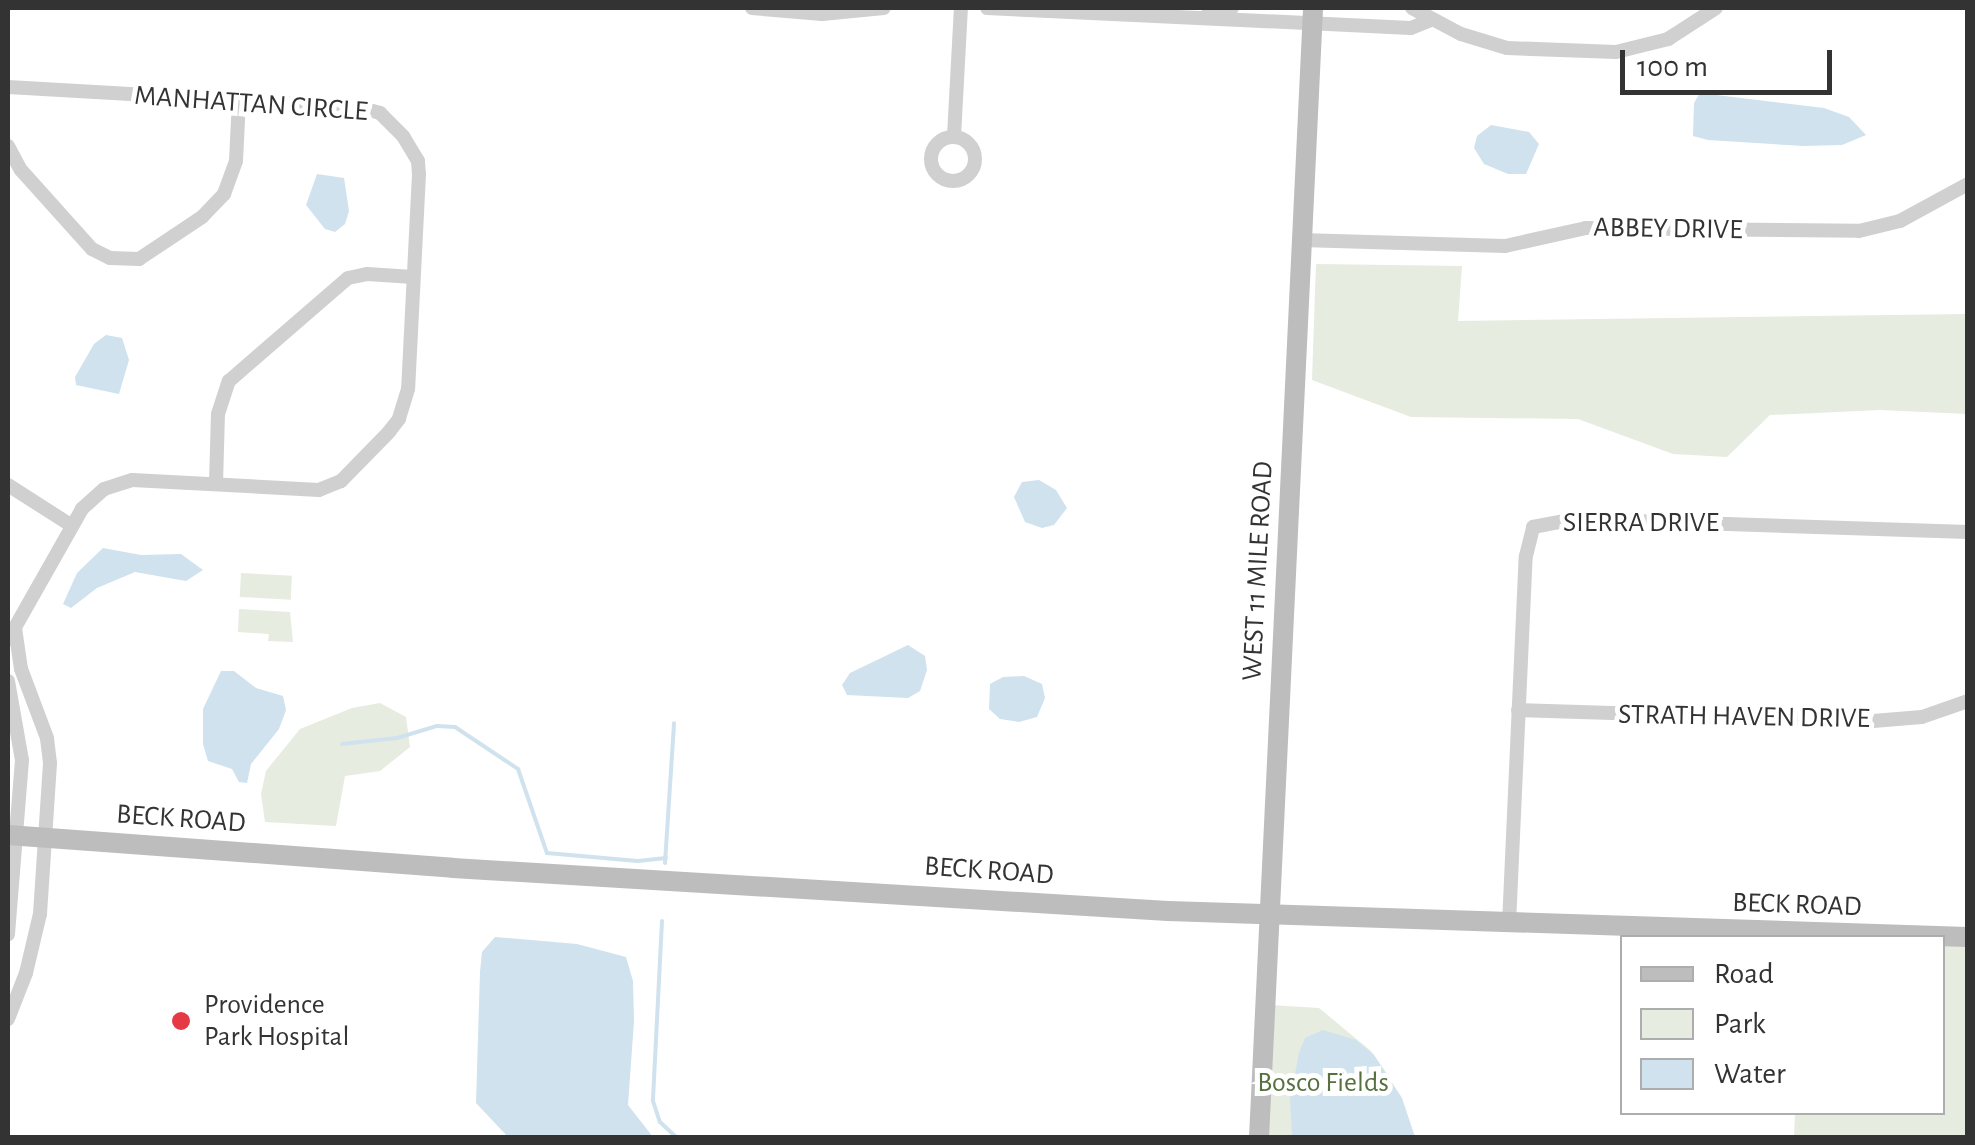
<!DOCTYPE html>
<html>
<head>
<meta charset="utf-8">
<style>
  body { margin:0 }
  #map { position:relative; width:1975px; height:1145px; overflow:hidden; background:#fff; font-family:"Alegreya Sans",sans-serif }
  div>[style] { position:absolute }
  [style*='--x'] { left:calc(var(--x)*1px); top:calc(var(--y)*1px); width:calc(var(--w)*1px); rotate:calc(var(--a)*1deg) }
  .green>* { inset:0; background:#e6ecdf; transform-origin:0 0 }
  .water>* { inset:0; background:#cfe2ee }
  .stream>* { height:4px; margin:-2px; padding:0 2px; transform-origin:2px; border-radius:2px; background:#cfe2ee }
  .street>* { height:14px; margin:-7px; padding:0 7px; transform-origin:7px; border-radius:7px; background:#d0d0d0 }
  .street>.ring { margin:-7px; padding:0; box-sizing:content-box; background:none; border:14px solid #d0d0d0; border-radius:50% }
  .secondary>* { height:20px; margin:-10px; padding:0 10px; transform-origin:10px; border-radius:10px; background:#bdbdbd }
  .dots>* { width:28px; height:28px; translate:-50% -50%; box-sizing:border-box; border:5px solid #fff; border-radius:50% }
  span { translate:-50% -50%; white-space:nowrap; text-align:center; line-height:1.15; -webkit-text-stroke:10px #fff; paint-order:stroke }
  .street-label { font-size:28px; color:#333 }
  .poi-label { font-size:28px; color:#333 }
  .left { translate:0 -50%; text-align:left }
  .park-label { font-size:28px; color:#56703f }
  .frame { position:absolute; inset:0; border:10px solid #333; pointer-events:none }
  .legend { position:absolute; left:1620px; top:935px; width:325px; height:180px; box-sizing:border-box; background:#fff; border:2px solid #adadad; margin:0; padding:12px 18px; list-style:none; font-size:30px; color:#333 }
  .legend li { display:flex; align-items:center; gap:20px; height:50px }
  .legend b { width:50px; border:2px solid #adadad }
  .scale { position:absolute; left:1620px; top:50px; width:212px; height:45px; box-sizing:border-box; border:5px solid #333; border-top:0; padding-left:12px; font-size:30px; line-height:35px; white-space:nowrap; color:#333; -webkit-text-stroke:8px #fff; paint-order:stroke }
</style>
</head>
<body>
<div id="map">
  <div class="green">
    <i style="clip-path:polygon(1316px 264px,1462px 266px,1458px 321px,1967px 314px,1967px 414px,1880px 410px,1770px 415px,1727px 457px,1673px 454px,1578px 419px,1411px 417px,1312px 380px)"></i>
    <i style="left:241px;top:573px;width:51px;height:24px;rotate:3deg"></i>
    <i style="clip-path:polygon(239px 609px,290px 612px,293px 642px,268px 641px,269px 634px,238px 632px)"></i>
    <i style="clip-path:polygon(380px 703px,406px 717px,410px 747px,380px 771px,345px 776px,336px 826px,265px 822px,261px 794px,266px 771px,300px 729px,352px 708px)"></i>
    <i style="clip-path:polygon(1943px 938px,1967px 939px,1967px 1137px,1794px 1138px,1795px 1113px,1942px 1112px)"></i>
    <i style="clip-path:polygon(1270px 1005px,1319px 1008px,1371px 1051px,1390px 1078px,1396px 1137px,1265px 1138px)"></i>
  </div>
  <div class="water">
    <i style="clip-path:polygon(1700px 93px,1824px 108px,1849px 117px,1866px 135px,1842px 145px,1803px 146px,1708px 140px,1693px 136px,1694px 103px)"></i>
    <i style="clip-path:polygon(1491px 125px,1529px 132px,1539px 144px,1526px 174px,1508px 174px,1484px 164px,1474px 148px,1477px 136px)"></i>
    <i style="clip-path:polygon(317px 174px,344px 178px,349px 211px,345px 224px,335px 232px,325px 229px,306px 205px)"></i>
    <i style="clip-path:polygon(106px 335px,122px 338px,129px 360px,119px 394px,76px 385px,75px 377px,94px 344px)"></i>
    <i style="clip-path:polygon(1039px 480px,1056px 490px,1067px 508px,1054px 525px,1042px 528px,1025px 522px,1014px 497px,1022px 482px)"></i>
    <i style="clip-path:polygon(103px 548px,141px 555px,181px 554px,203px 570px,186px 581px,135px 572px,97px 588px,71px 608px,63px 604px,77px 573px)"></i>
    <i style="clip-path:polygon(908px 645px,925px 656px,927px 670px,920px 691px,908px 698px,847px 695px,842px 685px,850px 673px)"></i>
    <i style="clip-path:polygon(221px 671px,234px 671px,256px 688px,283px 696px,286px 710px,279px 729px,251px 764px,247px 783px,239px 782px,232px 769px,208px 761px,203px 744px,203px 709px)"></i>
    <i style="clip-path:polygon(1024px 676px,1042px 684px,1045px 698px,1037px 717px,1019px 722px,1000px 719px,989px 709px,990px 684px,1003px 677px)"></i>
    <i style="clip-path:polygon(495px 937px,577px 944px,626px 957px,633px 981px,634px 1021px,628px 1105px,653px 1137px,508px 1137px,476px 1103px,480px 972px,482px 952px)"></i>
    <i style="clip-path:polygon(1323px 1030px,1356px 1040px,1374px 1055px,1402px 1098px,1415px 1137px,1292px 1137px,1290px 1099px,1299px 1053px,1305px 1038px)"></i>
  </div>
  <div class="stream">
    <i style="--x:342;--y:744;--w:55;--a:-6.2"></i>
    <i style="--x:397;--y:738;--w:42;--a:-16.7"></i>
    <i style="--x:437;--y:726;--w:18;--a:3"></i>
    <i style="--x:455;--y:727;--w:76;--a:33.7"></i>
    <i style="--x:518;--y:769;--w:89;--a:71"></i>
    <i style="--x:547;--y:853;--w:91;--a:5"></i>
    <i style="--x:638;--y:861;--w:28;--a:-6"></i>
    <i style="--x:665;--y:863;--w:140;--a:-86.3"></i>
    <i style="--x:662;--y:921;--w:180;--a:92.9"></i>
    <i style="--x:653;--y:1101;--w:22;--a:72"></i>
    <i style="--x:660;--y:1122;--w:23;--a:43"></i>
  </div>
  <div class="street">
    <i style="--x:752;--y:8;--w:70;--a:4.9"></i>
    <i style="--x:822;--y:14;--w:62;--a:-5.5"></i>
    <i style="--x:987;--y:8;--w:424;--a:2.7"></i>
    <i style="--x:1411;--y:28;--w:22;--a:-22"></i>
    <i style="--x:1412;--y:8;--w:55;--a:28"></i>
    <i style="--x:1461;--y:34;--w:48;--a:16.9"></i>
    <i style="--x:1507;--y:48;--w:109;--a:2.1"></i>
    <i style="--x:1616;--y:52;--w:54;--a:-14"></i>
    <i style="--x:1668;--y:39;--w:57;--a:-32.9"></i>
    <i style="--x:1207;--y:15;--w:26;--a:-16"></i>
    <i style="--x:8;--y:87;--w:351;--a:3.3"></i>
    <i style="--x:358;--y:107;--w:23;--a:15"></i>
    <i style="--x:380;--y:113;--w:33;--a:45"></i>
    <i style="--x:403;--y:136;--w:29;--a:59"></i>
    <i style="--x:418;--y:161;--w:13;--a:86"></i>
    <i style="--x:419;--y:174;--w:215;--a:92.9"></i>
    <i style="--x:408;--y:389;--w:31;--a:107"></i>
    <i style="--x:399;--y:419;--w:16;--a:128"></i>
    <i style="--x:389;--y:432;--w:69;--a:134.4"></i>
    <i style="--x:341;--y:481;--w:24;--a:158"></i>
    <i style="--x:319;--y:490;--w:187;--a:-176.9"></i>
    <i style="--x:132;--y:480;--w:29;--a:162"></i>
    <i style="--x:104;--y:489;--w:30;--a:138"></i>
    <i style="--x:82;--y:509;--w:150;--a:119.5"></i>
    <i style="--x:954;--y:136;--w:128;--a:-86.9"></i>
    <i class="ring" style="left:931px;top:137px;width:30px;height:30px"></i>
    <i style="--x:8;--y:146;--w:27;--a:62"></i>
    <i style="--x:21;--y:170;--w:106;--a:48.1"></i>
    <i style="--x:92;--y:249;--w:20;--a:27"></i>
    <i style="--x:110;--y:258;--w:29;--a:2"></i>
    <i style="--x:139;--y:259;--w:76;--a:-33.7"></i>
    <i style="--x:202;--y:217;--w:32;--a:-46"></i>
    <i style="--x:224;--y:194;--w:35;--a:-70"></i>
    <i style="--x:236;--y:161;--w:61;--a:-87.2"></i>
    <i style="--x:1301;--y:240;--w:204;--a:1.7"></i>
    <i style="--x:1505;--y:246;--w:83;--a:-12.5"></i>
    <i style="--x:1586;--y:228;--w:273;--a:0.6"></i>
    <i style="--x:1859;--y:231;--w:42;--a:-13.7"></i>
    <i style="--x:1900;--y:221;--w:77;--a:-28.6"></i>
    <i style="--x:216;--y:484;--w:70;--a:-88.4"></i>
    <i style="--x:218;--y:414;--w:35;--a:-72"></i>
    <i style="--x:229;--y:381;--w:157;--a:-40.9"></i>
    <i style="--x:348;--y:278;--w:19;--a:-12"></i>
    <i style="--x:367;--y:274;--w:46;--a:3.7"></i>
    <i style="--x:8;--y:485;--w:76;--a:32.6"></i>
    <i style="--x:8;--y:681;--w:80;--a:80"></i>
    <i style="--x:22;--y:760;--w:175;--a:94.6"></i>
    <i style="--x:1518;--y:710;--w:355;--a:1.8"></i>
    <i style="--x:1873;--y:721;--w:49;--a:-4.7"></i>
    <i style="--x:1922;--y:717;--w:49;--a:-19.2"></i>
    <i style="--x:1509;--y:924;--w:368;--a:-87.4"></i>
    <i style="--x:1526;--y:556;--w:30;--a:-76"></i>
    <i style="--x:1533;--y:527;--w:43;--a:-10.8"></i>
    <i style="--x:1575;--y:519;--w:393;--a:1.9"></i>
    <i style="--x:8;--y:1019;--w:49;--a:-68.6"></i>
    <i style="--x:26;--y:973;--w:61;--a:-76.7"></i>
    <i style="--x:40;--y:914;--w:151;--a:-86.2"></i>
    <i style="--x:50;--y:763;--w:25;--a:-97"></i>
    <i style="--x:47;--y:738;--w:74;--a:-110.6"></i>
    <i style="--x:21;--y:669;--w:41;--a:-98.3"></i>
  </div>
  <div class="secondary">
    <i style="--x:8;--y:835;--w:446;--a:4.2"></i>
    <i style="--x:453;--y:868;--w:716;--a:3.44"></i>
    <i style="--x:1168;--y:911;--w:800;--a:1.86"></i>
    <i style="--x:1259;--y:1138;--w:1131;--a:-87.26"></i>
  </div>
  <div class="dots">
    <i style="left:181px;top:1021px;background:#e63946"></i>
  </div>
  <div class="street-label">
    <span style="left:251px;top:104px;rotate:4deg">MANHATTAN CIRCLE</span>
    <span style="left:1668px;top:229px;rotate:1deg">ABBEY DRIVE</span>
    <span style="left:1641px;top:523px">SIERRA DRIVE</span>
    <span style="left:1258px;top:571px;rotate:-87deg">WEST 11 MILE ROAD</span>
    <span style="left:1744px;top:717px;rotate:1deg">STRATH HAVEN DRIVE</span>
    <span style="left:181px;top:819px;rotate:4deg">BECK ROAD</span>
    <span style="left:989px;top:871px;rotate:4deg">BECK ROAD</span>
    <span style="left:1797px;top:905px;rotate:2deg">BECK ROAD</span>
  </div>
  <div class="poi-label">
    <span class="left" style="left:204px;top:1021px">Providence<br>Park Hospital</span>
  </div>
  <div class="park-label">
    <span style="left:1323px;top:1083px">Bosco Fields</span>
  </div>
  <div class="frame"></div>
  <ul class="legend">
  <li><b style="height:12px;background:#bdbdbd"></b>Road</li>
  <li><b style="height:28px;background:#e6ecdf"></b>Park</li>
  <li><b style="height:28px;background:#cfe2ee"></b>Water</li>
  </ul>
  <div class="scale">100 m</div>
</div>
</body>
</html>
